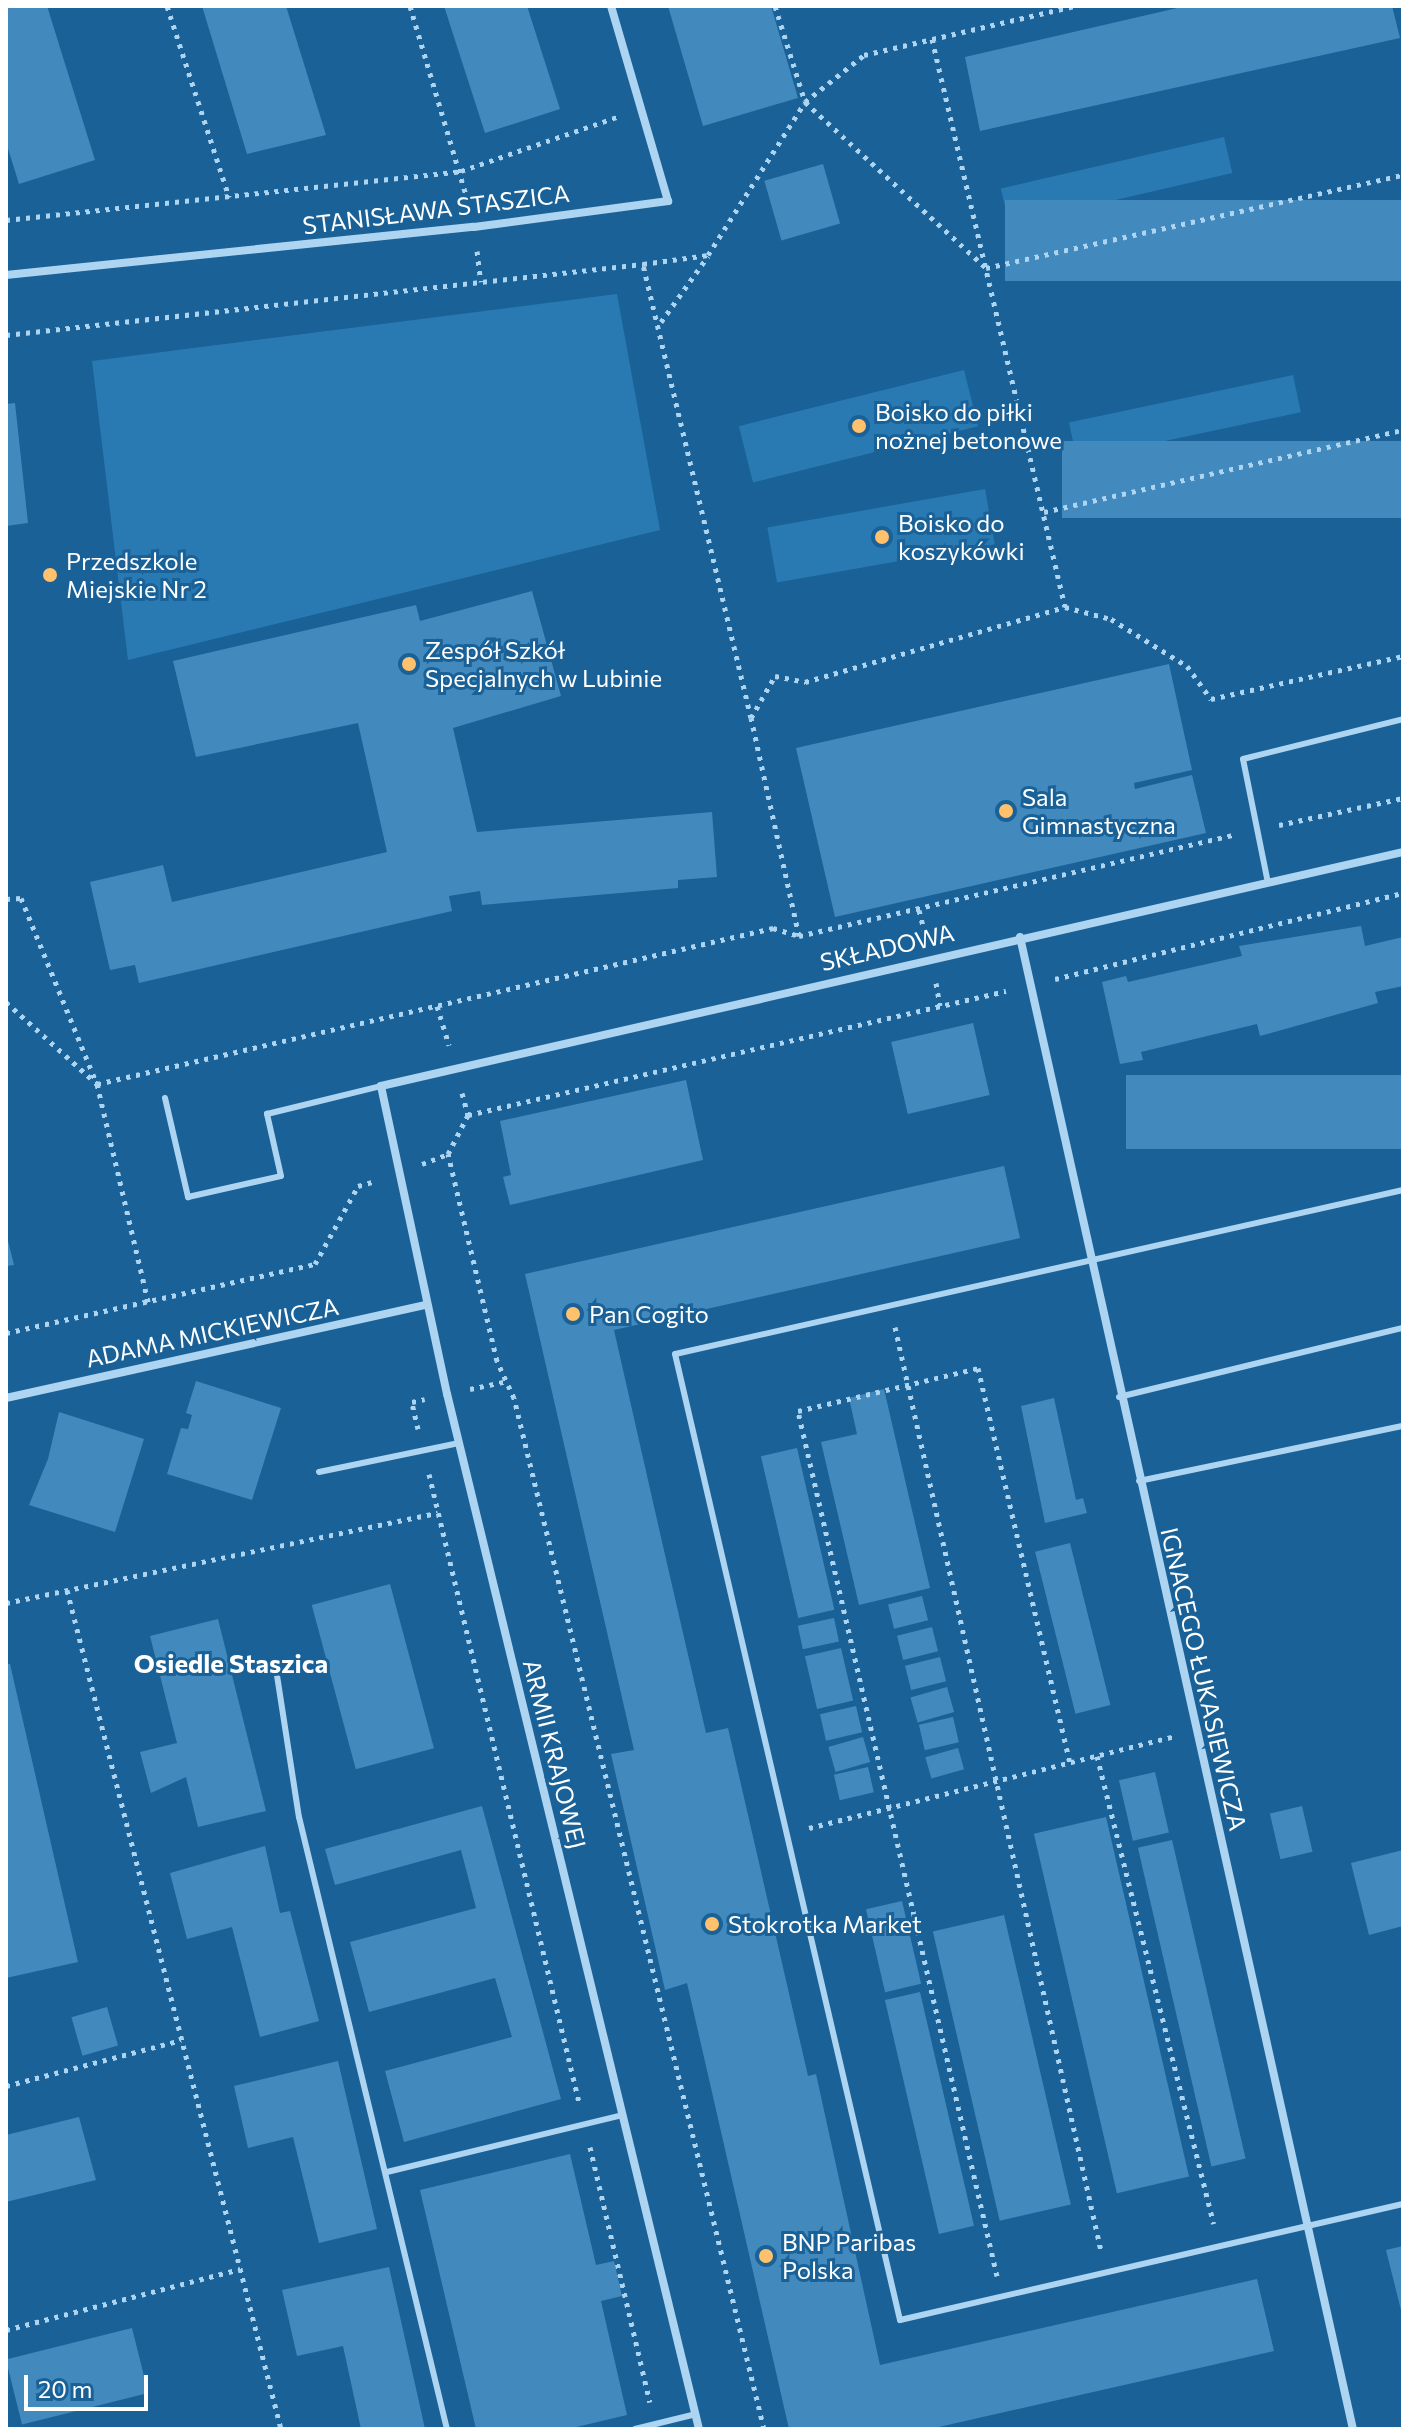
<!DOCTYPE html>
<html>
<head>
<meta charset="utf-8">
<style>
  body { margin:0 }
  #map { position:relative; width:1409px; height:2435px; overflow:hidden; background:#196197; font-family:Commissioner,sans-serif }
  div>[style] { position:absolute }
  [style*='--x'] { left:calc(var(--x)*1px); top:calc(var(--y)*1px); width:calc(var(--w)*1px); rotate:calc(var(--a)*1deg) }
  .green>* { inset:0; background:#297ab3; transform-origin:0 0 }
  .building>* { inset:0; background:#428abe; transform-origin:0 0 }
  .path>* { height:5px; margin-top:-2.5px; transform-origin:0; background:repeating-linear-gradient(90deg,#add4f1 0 4px,transparent 0 10px) }
  .service>* { height:6px; margin:-3px; padding:0 3px; transform-origin:3px; border-radius:3px; background:#add4f1 }
  .minor>* { height:8px; margin:-4px; padding:0 4px; transform-origin:4px; border-radius:4px; background:#add4f1 }
  .dots>* { width:22px; height:22px; translate:-50% -50%; box-sizing:border-box; border:4px solid #196197; border-radius:50% }
  span { translate:-50% -50%; white-space:nowrap; text-align:center; line-height:1.15; -webkit-text-stroke:6px #196197; paint-order:stroke }
  .street-label { font-size:24px; color:#fff }
  .poi-label { font-size:24px; color:#fff }
  .left { translate:0 -50%; text-align:left }
  .neighbourhood-label { font-size:26px; color:#fff; font-weight:700 }
  .frame { position:absolute; inset:0; border:8px solid #fff; pointer-events:none }
  .scale { position:absolute; left:24px; top:2375px; width:124px; height:36px; box-sizing:border-box; border:4px solid #fff; border-top:0; padding-left:10px; font-size:24px; line-height:28px; white-space:nowrap; color:#fff; -webkit-text-stroke:6px #196197; paint-order:stroke }
</style>
</head>
<body>
<div id="map">
  <div class="green">
    <i style="left:1224px;top:137px;width:37px;height:229px;rotate:77deg"></i>
    <i style="clip-path:polygon(617px 294px,660px 530px,128px 660px,92px 361px)"></i>
    <i style="left:964px;top:370px;width:58px;height:232px;rotate:76deg"></i>
    <i style="left:1293px;top:375px;width:38px;height:229px;rotate:78deg"></i>
    <i style="left:985px;top:489px;width:56px;height:221px;rotate:80deg"></i>
  </div>
  <div class="building">
    <i style="clip-path:polygon(6px 6px,47px 6px,95px 160px,19px 184px,6px 142px)"></i>
    <i style="clip-path:polygon(202px 6px,286px 6px,326px 135px,247px 154px)"></i>
    <i style="clip-path:polygon(444px 6px,527px 6px,560px 109px,485px 133px)"></i>
    <i style="clip-path:polygon(668px 6px,771px 6px,798px 98px,703px 126px)"></i>
    <i style="clip-path:polygon(1186px 6px,1392px 6px,1400px 38px,980px 131px,965px 57px)"></i>
    <i style="left:823px;top:164px;width:62px;height:61px;rotate:74deg"></i>
    <i style="left:1403px;top:200px;width:81px;height:398px;rotate:90deg"></i>
    <i style="clip-path:polygon(15px 403px,28px 523px,6px 526px,6px 404px)"></i>
    <i style="left:1403px;top:441px;width:77px;height:341px;rotate:90deg"></i>
    <i style="clip-path:polygon(532px 591px,561px 696px,453px 728px,477px 832px,712px 812px,717px 877px,678px 880px,678px 888px,482px 905px,480px 891px,449px 896px,452px 911px,139px 983px,135px 965px,110px 970px,90px 882px,163px 865px,172px 902px,387px 852px,358px 723px,196px 757px,173px 661px,416px 605px,420px 621px)"></i>
    <i style="clip-path:polygon(1169px 664px,1192px 770px,1134px 783px,1135px 789px,1192px 775px,1206px 833px,835px 917px,796px 748px)"></i>
    <i style="clip-path:polygon(1361px 926px,1365px 946px,1403px 937px,1403px 986px,1375px 992px,1378px 1003px,1260px 1036px,1257px 1024px,1141px 1052px,1143px 1060px,1120px 1064px,1102px 982px,1126px 976px,1128px 982px,1242px 956px,1239px 946px)"></i>
    <i style="left:973px;top:1023px;width:74px;height:84px;rotate:77deg"></i>
    <i style="left:1403px;top:1075px;width:74px;height:277px;rotate:90deg"></i>
    <i style="clip-path:polygon(686px 1080px,703px 1160px,510px 1205px,503px 1177px,511px 1175px,500px 1121px)"></i>
    <i style="clip-path:polygon(1004px 1166px,1020px 1238px,614px 1330px,660px 1533px,706px 1733px,728px 1728px,808px 2076px,816px 2074px,880px 2365px,1257px 2279px,1274px 2351px,930px 2429px,789px 2429px,687px 1983px,665px 1990px,611px 1754px,634px 1750px,525px 1274px)"></i>
    <i style="clip-path:polygon(6px 1233px,14px 1265px,6px 1266px)"></i>
    <i style="clip-path:polygon(196px 1381px,281px 1408px,252px 1500px,167px 1474px,181px 1428px,188px 1429px,192px 1415px,186px 1413px)"></i>
    <i style="clip-path:polygon(884px 1389px,930px 1588px,859px 1605px,821px 1442px,857px 1434px,849px 1398px)"></i>
    <i style="clip-path:polygon(1054px 1398px,1076px 1500px,1083px 1498px,1087px 1513px,1045px 1523px,1021px 1406px)"></i>
    <i style="clip-path:polygon(59px 1412px,144px 1439px,115px 1532px,29px 1505px,48px 1459px)"></i>
    <i style="left:797px;top:1448px;width:166px;height:37px;rotate:77deg"></i>
    <i style="left:1070px;top:1543px;width:167px;height:36px;rotate:76deg"></i>
    <i style="left:390px;top:1584px;width:170px;height:81px;rotate:75deg"></i>
    <i style="left:922px;top:1596px;width:25px;height:35px;rotate:76deg"></i>
    <i style="left:834px;top:1618px;width:24px;height:37px;rotate:78deg"></i>
    <i style="clip-path:polygon(218px 1619px,266px 1811px,198px 1827px,186px 1777px,151px 1793px,140px 1752px,177px 1743px,150px 1636px)"></i>
    <i style="left:932px;top:1627px;width:25px;height:36px;rotate:76deg"></i>
    <i style="left:841px;top:1648px;width:54px;height:37px;rotate:77deg"></i>
    <i style="left:940px;top:1657px;width:25px;height:36px;rotate:76deg"></i>
    <i style="clip-path:polygon(6px 1664px,10px 1664px,78px 1962px,6px 1978px)"></i>
    <i style="left:947px;top:1687px;width:26px;height:38px;rotate:74deg"></i>
    <i style="left:856px;top:1706px;width:27px;height:37px;rotate:77deg"></i>
    <i style="left:953px;top:1717px;width:26px;height:35px;rotate:77deg"></i>
    <i style="left:863px;top:1737px;width:26px;height:36px;rotate:74deg"></i>
    <i style="left:958px;top:1748px;width:22px;height:34px;rotate:74deg"></i>
    <i style="left:868px;top:1767px;width:26px;height:35px;rotate:77deg"></i>
    <i style="left:1155px;top:1772px;width:62px;height:37px;rotate:77deg"></i>
    <i style="clip-path:polygon(482px 1806px,561px 2099px,404px 2142px,385px 2071px,512px 2037px,495px 1978px,369px 2012px,350px 1942px,476px 1908px,461px 1850px,335px 1885px,325px 1849px)"></i>
    <i style="left:1302px;top:1806px;width:47px;height:33px;rotate:77deg"></i>
    <i style="left:1106px;top:1817px;width:369px;height:74px;rotate:77deg"></i>
    <i style="left:1172px;top:1840px;width:327px;height:35px;rotate:77deg"></i>
    <i style="clip-path:polygon(265px 1846px,280px 1913px,290px 1911px,319px 2021px,260px 2037px,232px 1927px,187px 1939px,170px 1873px)"></i>
    <i style="clip-path:polygon(1403px 1850px,1403px 1926px,1369px 1935px,1351px 1863px)"></i>
    <i style="left:902px;top:1901px;width:85px;height:37px;rotate:77deg"></i>
    <i style="left:1004px;top:1915px;width:297px;height:73px;rotate:77deg"></i>
    <i style="left:920px;top:1992px;width:240px;height:36px;rotate:77deg"></i>
    <i style="left:107px;top:2007px;width:40px;height:37px;rotate:74deg"></i>
    <i style="clip-path:polygon(338px 2061px,377px 2229px,319px 2243px,293px 2137px,248px 2148px,234px 2086px)"></i>
    <i style="clip-path:polygon(79px 2117px,96px 2180px,6px 2202px,6px 2135px)"></i>
    <i style="clip-path:polygon(570px 2154px,596px 2265px,614px 2261px,622px 2296px,601px 2301px,627px 2415px,568px 2429px,476px 2429px,420px 2190px)"></i>
    <i style="clip-path:polygon(1403px 2246px,1403px 2314px,1402px 2314px,1386px 2250px)"></i>
    <i style="clip-path:polygon(389px 2267px,425px 2429px,361px 2429px,343px 2346px,297px 2356px,282px 2290px)"></i>
    <i style="left:132px;top:2328px;width:67px;height:130px;rotate:76deg"></i>
  </div>
  <div class="path">
    <i style="--x:167;--y:6;--w:201;--a:72"></i>
    <i style="--x:410;--y:6;--w:204;--a:73.5"></i>
    <i style="--x:775;--y:6;--w:101;--a:72.6"></i>
    <i style="--x:805;--y:102;--w:75;--a:-38.5"></i>
    <i style="--x:864;--y:55;--w:216;--a:-13.1"></i>
    <i style="--x:932;--y:39;--w:583;--a:76.82"></i>
    <i style="--x:6;--y:220;--w:458;--a:-6.1"></i>
    <i style="--x:461;--y:171;--w:165;--a:-19.1"></i>
    <i style="--x:477;--y:251;--w:31;--a:83"></i>
    <i style="--x:661;--y:322;--w:81;--a:-54.5"></i>
    <i style="--x:6;--y:335;--w:641;--a:-6.36"></i>
    <i style="--x:1044;--y:512;--w:368;--a:-12.9"></i>
    <i style="--x:751;--y:718;--w:467;--a:-103.4"></i>
    <i style="--x:643;--y:264;--w:66;--a:-7.9"></i>
    <i style="--x:708;--y:255;--w:181;--a:-57.6"></i>
    <i style="--x:805;--y:102;--w:246;--a:42.5"></i>
    <i style="--x:986;--y:268;--w:427;--a:-12.6"></i>
    <i style="--x:1279;--y:825;--w:127;--a:-12.3"></i>
    <i style="--x:6;--y:899;--w:15;--a:-4"></i>
    <i style="--x:21;--y:898;--w:201;--a:67.8"></i>
    <i style="--x:97;--y:1084;--w:694;--a:-12.99"></i>
    <i style="--x:773;--y:928;--w:27;--a:17"></i>
    <i style="--x:799;--y:936;--w:447;--a:-13.1"></i>
    <i style="--x:919;--y:910;--w:29;--a:76"></i>
    <i style="--x:799;--y:936;--w:223;--a:-102.4"></i>
    <i style="--x:751;--y:718;--w:48;--a:-60.3"></i>
    <i style="--x:775;--y:676;--w:31;--a:11"></i>
    <i style="--x:805;--y:682;--w:271;--a:-16.1"></i>
    <i style="--x:1065;--y:607;--w:48;--a:14.6"></i>
    <i style="--x:1111;--y:619;--w:89;--a:31.7"></i>
    <i style="--x:1187;--y:666;--w:41;--a:54"></i>
    <i style="--x:1211;--y:699;--w:197;--a:-12.6"></i>
    <i style="--x:1055;--y:979;--w:358;--a:-13.9"></i>
    <i style="--x:936;--y:983;--w:23;--a:80"></i>
    <i style="--x:6;--y:1002;--w:122;--a:42"></i>
    <i style="--x:97;--y:1084;--w:224;--a:76.8"></i>
    <i style="--x:437;--y:1006;--w:41;--a:72.9"></i>
    <i style="--x:462;--y:1093;--w:23;--a:75"></i>
    <i style="--x:422;--y:1164;--w:28;--a:-21"></i>
    <i style="--x:895;--y:1327;--w:947;--a:77.43"></i>
    <i style="--x:6;--y:1333;--w:317;--a:-12.6"></i>
    <i style="--x:315;--y:1264;--w:89;--a:-61.1"></i>
    <i style="--x:358;--y:1186;--w:18;--a:-16"></i>
    <i style="--x:470;--y:1389;--w:39;--a:-12"></i>
    <i style="--x:418;--y:1429;--w:28;--a:-103"></i>
    <i style="--x:412;--y:1402;--w:13;--a:-13"></i>
    <i style="--x:429;--y:1474;--w:646;--a:76.57"></i>
    <i style="--x:67;--y:1590;--w:866;--a:75.69"></i>
    <i style="--x:6;--y:1603;--w:441;--a:-11.8"></i>
    <i style="--x:1097;--y:1756;--w:482;--a:76"></i>
    <i style="--x:809;--y:1828;--w:377;--a:-14.1"></i>
    <i style="--x:6;--y:2086;--w:181;--a:-14.7"></i>
    <i style="--x:590;--y:2147;--w:262;--a:76.8"></i>
    <i style="--x:997;--y:2276;--w:888;--a:-102.96"></i>
    <i style="--x:798;--y:1411;--w:185;--a:-13.4"></i>
    <i style="--x:978;--y:1368;--w:406;--a:76.9"></i>
    <i style="--x:6;--y:2330;--w:242;--a:-14.6"></i>
    <i style="--x:764;--y:2429;--w:1061;--a:-103.63"></i>
    <i style="--x:514;--y:1398;--w:41;--a:-114.7"></i>
    <i style="--x:497;--y:1361;--w:213;--a:-103.3"></i>
    <i style="--x:448;--y:1154;--w:44;--a:-62.9"></i>
    <i style="--x:468;--y:1115;--w:552;--a:-12.98"></i>
  </div>
  <div class="service">
    <i style="--x:1268;--y:883;--w:126;--a:-101.4"></i>
    <i style="--x:1243;--y:759;--w:165;--a:-14"></i>
    <i style="--x:165;--y:1098;--w:102;--a:76.9"></i>
    <i style="--x:188;--y:1197;--w:95;--a:-12.7"></i>
    <i style="--x:281;--y:1176;--w:64;--a:-102.7"></i>
    <i style="--x:267;--y:1114;--w:117;--a:-13.8"></i>
    <i style="--x:1403;--y:1190;--w:746;--a:167.3"></i>
    <i style="--x:675;--y:1354;--w:992;--a:76.89"></i>
    <i style="--x:900;--y:2320;--w:516;--a:-12.99"></i>
    <i style="--x:1119;--y:1397;--w:292;--a:-13.7"></i>
    <i style="--x:319;--y:1472;--w:143;--a:-11.7"></i>
    <i style="--x:1139;--y:1481;--w:270;--a:-11.8"></i>
    <i style="--x:276;--y:1669;--w:150;--a:81.2"></i>
    <i style="--x:299;--y:1817;--w:630;--a:76.41"></i>
    <i style="--x:387;--y:2172;--w:242;--a:-13.6"></i>
    <i style="--x:635;--y:2429;--w:63;--a:-13.8"></i>
  </div>
  <div class="minor">
    <i style="--x:6;--y:275;--w:470;--a:-5.9"></i>
    <i style="--x:474;--y:227;--w:196;--a:-7.6"></i>
    <i style="--x:668;--y:201;--w:203;--a:-106.3"></i>
    <i style="--x:1020;--y:937;--w:1529;--a:77.42"></i>
    <i style="--x:6;--y:1398;--w:431;--a:-12.5"></i>
    <i style="--x:699;--y:2429;--w:1065;--a:-103.68"></i>
    <i style="--x:447;--y:1394;--w:315;--a:-102.1"></i>
    <i style="--x:381;--y:1086;--w:1048;--a:-12.9"></i>
  </div>
  <div class="dots">
    <i style="left:859px;top:426px;background:#ffc16c"></i>
    <i style="left:882px;top:537px;background:#ffc16c"></i>
    <i style="left:50px;top:575px;background:#ffc16c"></i>
    <i style="left:409px;top:664px;background:#ffc16c"></i>
    <i style="left:1006px;top:811px;background:#ffc16c"></i>
    <i style="left:573px;top:1314px;background:#ffc16c"></i>
    <i style="left:712px;top:1924px;background:#ffc16c"></i>
    <i style="left:766px;top:2256px;background:#ffc16c"></i>
  </div>
  <div class="street-label">
    <span style="left:436px;top:209px;rotate:-7deg">STANISŁAWA STASZICA</span>
    <span style="left:887px;top:947px;rotate:-13deg">SKŁADOWA</span>
    <span style="left:212px;top:1332px;rotate:-12deg">ADAMA MICKIEWICZA</span>
    <span style="left:1204px;top:1679px;rotate:77deg">IGNACEGO ŁUKASIEWICZA</span>
    <span style="left:555px;top:1754px;rotate:76deg">ARMII KRAJOWEJ</span>
  </div>
  <div class="poi-label">
    <span class="left" style="left:875px;top:426px">Boisko do piłki<br>nożnej betonowe</span>
    <span class="left" style="left:898px;top:537px">Boisko do<br>koszykówki</span>
    <span class="left" style="left:66px;top:575px">Przedszkole<br>Miejskie Nr 2</span>
    <span class="left" style="left:425px;top:664px">Zespół Szkół<br>Specjalnych w Lubinie</span>
    <span class="left" style="left:1022px;top:811px">Sala<br>Gimnastyczna</span>
    <span class="left" style="left:589px;top:1314px">Pan Cogito</span>
    <span class="left" style="left:728px;top:1924px">Stokrotka Market</span>
    <span class="left" style="left:782px;top:2256px">BNP Paribas<br>Polska</span>
  </div>
  <div class="neighbourhood-label">
    <span style="left:231px;top:1663px">Osiedle Staszica</span>
  </div>
  <div class="frame"></div>
  <div class="scale">20 m</div>
</div>
</body>
</html>
